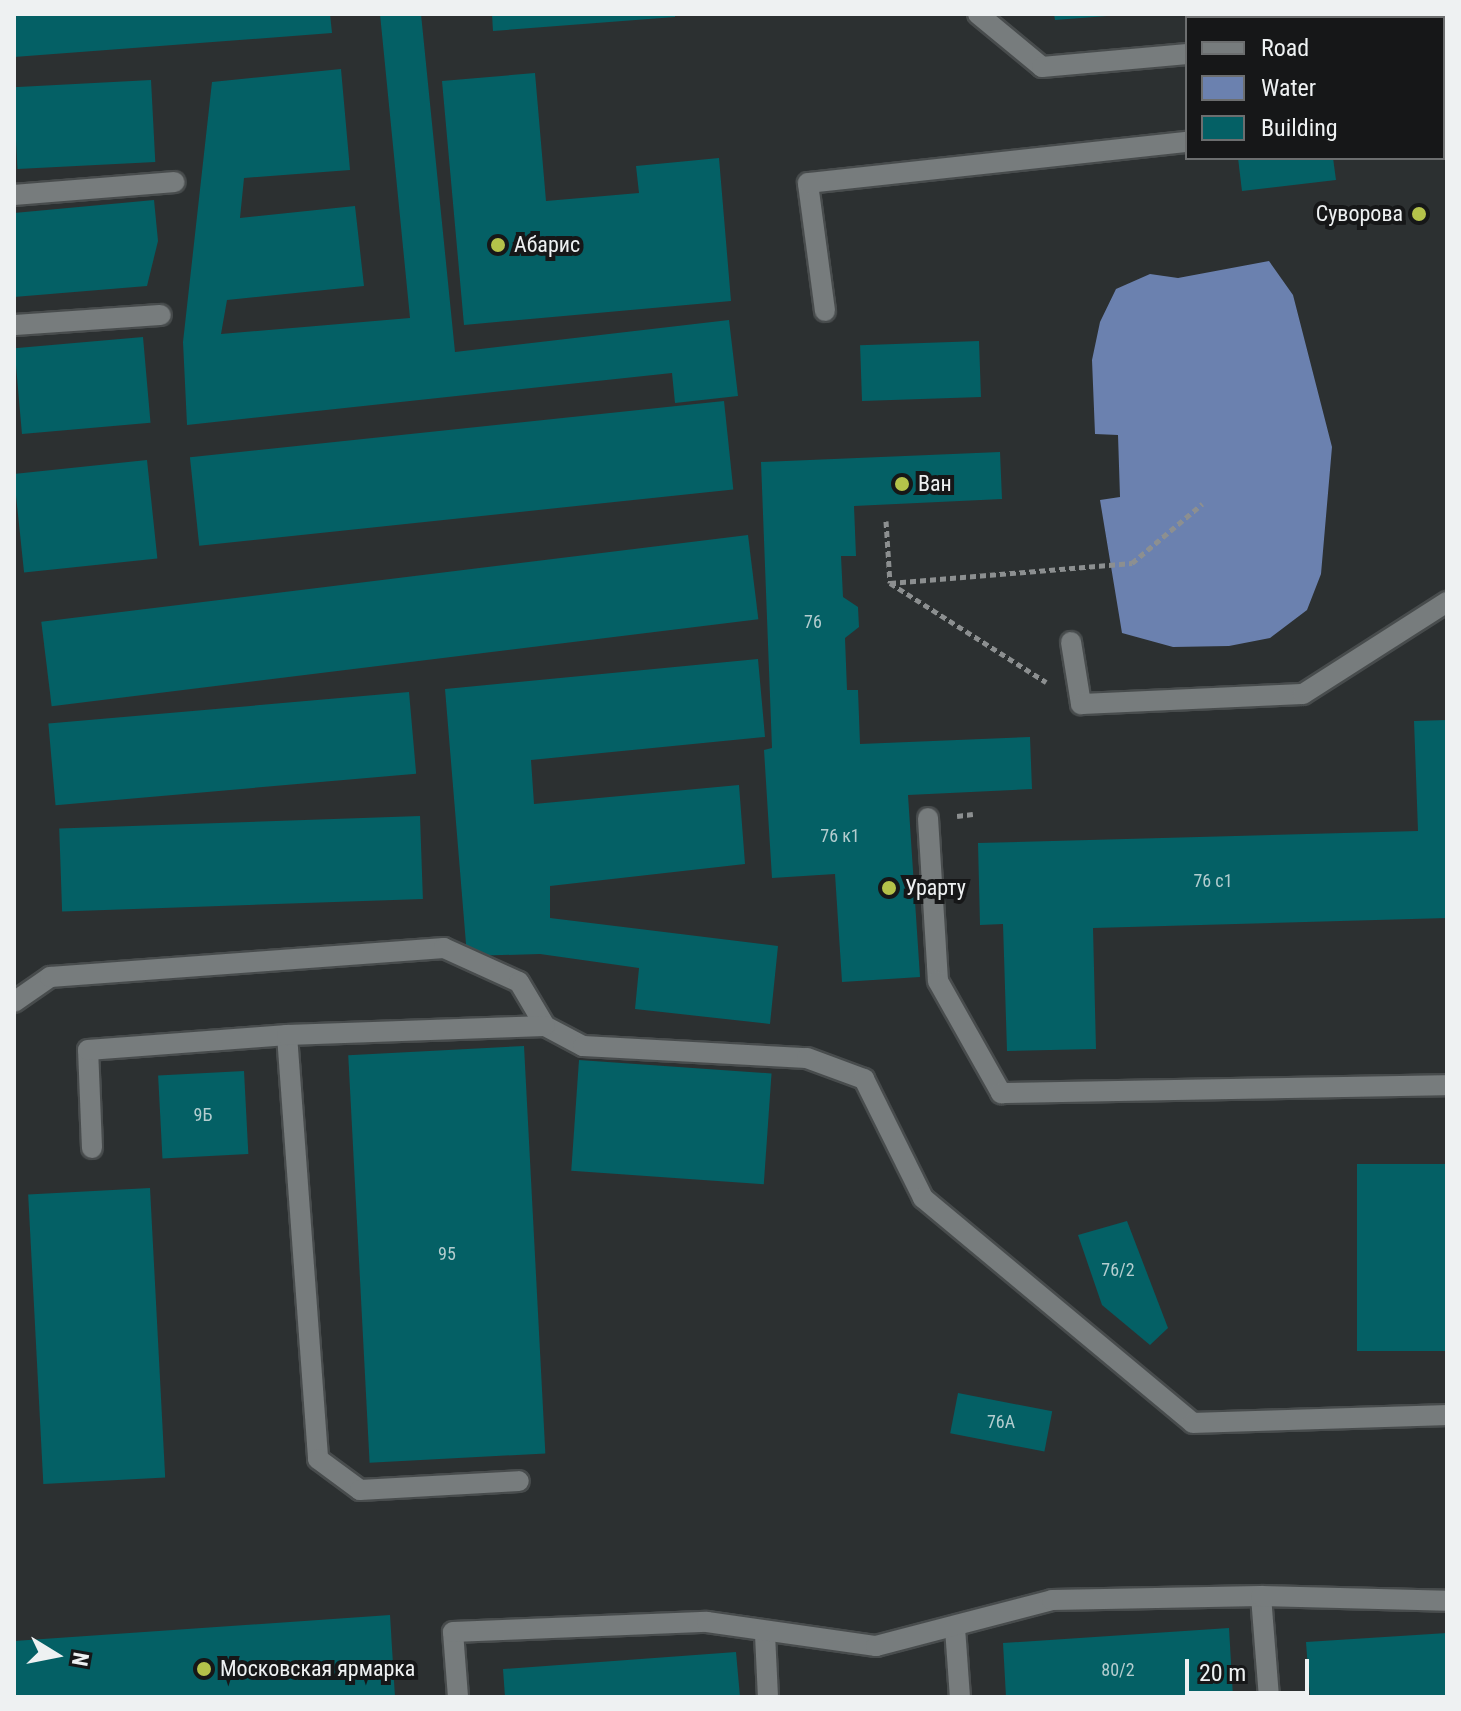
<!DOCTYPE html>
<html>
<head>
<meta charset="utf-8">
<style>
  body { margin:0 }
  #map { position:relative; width:1461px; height:1711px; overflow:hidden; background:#2c3031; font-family:"Roboto Condensed",sans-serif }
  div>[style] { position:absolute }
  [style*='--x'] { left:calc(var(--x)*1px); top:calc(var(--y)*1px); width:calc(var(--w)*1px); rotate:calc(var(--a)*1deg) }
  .water>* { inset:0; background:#6b81af }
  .building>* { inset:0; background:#046065; transform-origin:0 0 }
  .path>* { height:5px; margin-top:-2.5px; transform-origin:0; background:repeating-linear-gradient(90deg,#8c8f90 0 6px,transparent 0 10px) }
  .roads { filter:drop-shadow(2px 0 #484c4d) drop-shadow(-2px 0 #484c4d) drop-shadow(0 2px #484c4d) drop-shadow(0 -2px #484c4d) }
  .lane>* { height:20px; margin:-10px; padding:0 10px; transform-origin:10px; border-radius:10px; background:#777c7d }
  .secondary>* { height:44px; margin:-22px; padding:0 22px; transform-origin:22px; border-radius:22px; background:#777c7d }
  .dots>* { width:22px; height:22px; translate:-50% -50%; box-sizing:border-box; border:4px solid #161718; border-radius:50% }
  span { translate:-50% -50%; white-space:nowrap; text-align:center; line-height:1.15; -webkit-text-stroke:8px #161718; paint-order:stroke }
  .number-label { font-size:18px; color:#b4cdcf }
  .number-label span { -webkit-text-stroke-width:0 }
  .poi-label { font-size:22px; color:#eef1f2 }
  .right { translate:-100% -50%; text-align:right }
  .left { translate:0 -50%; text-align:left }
  .frame { position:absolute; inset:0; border:16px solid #eef1f2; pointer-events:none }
  .legend { position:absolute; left:1185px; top:16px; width:260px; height:144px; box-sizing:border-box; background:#161718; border:2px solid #6c6e6f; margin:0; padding:10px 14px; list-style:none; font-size:24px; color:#eef1f2 }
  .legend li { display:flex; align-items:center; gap:16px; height:40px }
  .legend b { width:40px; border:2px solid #6c6e6f }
  .north { position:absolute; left:16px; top:1615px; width:80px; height:80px; -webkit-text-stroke:6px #161718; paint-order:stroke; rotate:100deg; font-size:22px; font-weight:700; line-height:32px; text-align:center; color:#eef1f2 }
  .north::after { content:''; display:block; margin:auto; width:28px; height:36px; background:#eef1f2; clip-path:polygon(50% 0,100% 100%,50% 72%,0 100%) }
  .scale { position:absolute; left:1185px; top:1659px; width:124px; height:36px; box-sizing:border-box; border:4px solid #eef1f2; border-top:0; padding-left:10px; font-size:24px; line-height:28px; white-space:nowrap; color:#eef1f2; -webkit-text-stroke:6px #161718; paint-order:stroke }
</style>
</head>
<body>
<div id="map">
  <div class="water">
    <i style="clip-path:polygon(1269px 261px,1293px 295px,1332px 447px,1321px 574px,1307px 610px,1270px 638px,1229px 646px,1173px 647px,1122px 633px,1100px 500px,1120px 497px,1118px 435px,1095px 434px,1092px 360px,1100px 322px,1116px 289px,1150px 274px,1178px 278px)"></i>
  </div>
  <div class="building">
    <i style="clip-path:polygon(14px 14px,330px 14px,332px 33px,14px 57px)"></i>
    <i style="clip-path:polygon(380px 14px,421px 14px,455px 352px,729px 320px,738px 396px,675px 403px,672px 373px,187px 425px,183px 342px,212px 82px,341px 69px,350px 170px,244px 178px,240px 218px,355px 206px,364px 286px,227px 300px,221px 334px,410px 318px)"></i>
    <i style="clip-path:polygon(492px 14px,675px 14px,675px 17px,493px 31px)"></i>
    <i style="clip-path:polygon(1054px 14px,1107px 14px,1107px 16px,1055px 20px)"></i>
    <i style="clip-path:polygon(535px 73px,546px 201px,639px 193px,636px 166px,719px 158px,731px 301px,464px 325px,442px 81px)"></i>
    <i style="left:151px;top:80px;width:82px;height:138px;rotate:87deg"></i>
    <i style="clip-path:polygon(1238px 158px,1333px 158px,1336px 180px,1242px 191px)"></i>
    <i style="clip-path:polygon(154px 200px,158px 241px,147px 286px,14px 297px,14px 213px)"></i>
    <i style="left:143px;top:337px;width:86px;height:129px;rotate:85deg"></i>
    <i style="left:979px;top:341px;width:56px;height:119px;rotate:88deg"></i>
    <i style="left:724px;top:401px;width:89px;height:537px;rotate:84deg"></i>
    <i style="clip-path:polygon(1000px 452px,1002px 499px,854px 506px,856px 556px,841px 556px,843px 597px,858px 607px,859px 627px,845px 638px,847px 690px,858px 690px,860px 744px,1030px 737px,1032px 789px,908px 795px,920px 977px,842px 982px,835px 874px,772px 878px,764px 750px,772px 748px,761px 462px)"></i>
    <i style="left:147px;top:460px;width:99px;height:134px;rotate:84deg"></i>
    <i style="left:748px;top:535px;width:85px;height:712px;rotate:83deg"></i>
    <i style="clip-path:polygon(758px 659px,765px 737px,531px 760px,534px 804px,739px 785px,745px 864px,550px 886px,550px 918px,778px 946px,770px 1024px,635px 1009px,639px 968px,540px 954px,467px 956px,445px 689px)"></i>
    <i style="left:409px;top:692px;width:82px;height:362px;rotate:85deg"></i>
    <i style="clip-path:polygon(1447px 720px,1447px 918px,1093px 928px,1096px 1049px,1007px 1051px,1003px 924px,980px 925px,978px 843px,1418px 831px,1414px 721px)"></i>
    <i style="left:420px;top:816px;width:83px;height:361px;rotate:88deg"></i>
    <i style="left:524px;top:1046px;width:408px;height:176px;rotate:87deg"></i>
    <i style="left:579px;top:1060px;width:193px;height:111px;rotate:4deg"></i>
    <i style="left:244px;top:1071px;width:83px;height:86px;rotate:87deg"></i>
    <i style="left:1447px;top:1164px;width:187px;height:90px;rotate:90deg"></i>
    <i style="left:150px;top:1188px;width:290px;height:122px;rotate:87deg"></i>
    <i style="clip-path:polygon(1127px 1221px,1168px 1328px,1150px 1345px,1102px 1305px,1078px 1235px)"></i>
    <i style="left:958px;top:1393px;width:96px;height:41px;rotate:11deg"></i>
    <i style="clip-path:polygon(390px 1615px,395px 1697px,14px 1697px,14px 1641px)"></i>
    <i style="clip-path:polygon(1229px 1628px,1233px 1697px,1006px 1697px,1003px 1643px)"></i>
    <i style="clip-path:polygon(1447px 1633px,1447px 1697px,1310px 1697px,1306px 1642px)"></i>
    <i style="clip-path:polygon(736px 1652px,740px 1697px,505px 1697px,503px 1669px)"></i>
  </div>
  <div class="path">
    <i style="--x:886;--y:521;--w:62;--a:86.3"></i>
    <i style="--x:890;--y:583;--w:185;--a:32.4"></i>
    <i style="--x:890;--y:583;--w:243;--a:-4.7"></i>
    <i style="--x:1132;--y:563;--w:92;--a:-40.1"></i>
    <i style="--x:957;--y:816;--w:16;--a:-7"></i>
  </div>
  <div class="roads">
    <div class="lane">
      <i style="--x:978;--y:14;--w:83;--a:39.6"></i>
      <i style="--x:1042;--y:67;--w:146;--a:-5.1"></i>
      <i style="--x:1443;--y:89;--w:4;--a:-27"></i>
      <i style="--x:14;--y:195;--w:161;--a:-4.6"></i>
      <i style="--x:825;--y:311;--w:129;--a:-97.6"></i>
      <i style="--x:808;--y:183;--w:381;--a:-6.2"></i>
      <i style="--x:14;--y:325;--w:147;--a:-3.9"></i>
      <i style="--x:1071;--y:642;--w:63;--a:80.8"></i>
      <i style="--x:1081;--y:704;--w:222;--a:-2.6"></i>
      <i style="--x:1303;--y:694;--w:171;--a:-32.6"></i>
      <i style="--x:928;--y:818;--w:163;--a:86.5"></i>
      <i style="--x:938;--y:981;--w:129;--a:60.6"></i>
      <i style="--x:1001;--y:1093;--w:446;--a:-1"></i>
      <i style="--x:14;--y:1002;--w:44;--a:-34.8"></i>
      <i style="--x:50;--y:977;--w:395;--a:-4.2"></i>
      <i style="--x:444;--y:948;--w:82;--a:24.4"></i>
      <i style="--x:519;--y:982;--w:51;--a:59.4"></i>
      <i style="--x:545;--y:1026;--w:43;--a:27.8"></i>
      <i style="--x:583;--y:1046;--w:224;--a:3.1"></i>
      <i style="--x:807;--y:1058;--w:61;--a:20.2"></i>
      <i style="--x:864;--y:1079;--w:133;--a:63.6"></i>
      <i style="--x:923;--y:1198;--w:351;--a:39.8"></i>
      <i style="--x:1193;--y:1423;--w:254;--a:-1.8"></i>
      <i style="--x:287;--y:1035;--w:425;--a:85.8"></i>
      <i style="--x:318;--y:1459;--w:52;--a:36.4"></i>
      <i style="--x:360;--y:1490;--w:159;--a:-3.2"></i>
      <i style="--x:92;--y:1148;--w:98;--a:-92.3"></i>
      <i style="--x:88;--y:1050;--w:200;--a:-4.3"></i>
      <i style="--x:287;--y:1035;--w:258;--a:-2"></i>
      <i style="--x:1261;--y:1596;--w:101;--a:85.5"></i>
      <i style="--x:955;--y:1628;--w:69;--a:85.9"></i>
      <i style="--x:765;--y:1634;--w:63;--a:87.3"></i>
      <i style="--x:458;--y:1697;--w:65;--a:-94.4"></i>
      <i style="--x:453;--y:1632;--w:254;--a:-2.3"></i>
      <i style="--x:707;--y:1622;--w:171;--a:8.1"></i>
      <i style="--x:876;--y:1646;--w:182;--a:-14.6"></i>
      <i style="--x:1052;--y:1600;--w:209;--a:-1.1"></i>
      <i style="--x:1261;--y:1596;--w:186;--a:1.5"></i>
    </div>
    <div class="secondary">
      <i style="--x:1443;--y:33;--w:31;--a:83"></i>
    </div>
  </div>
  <div class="dots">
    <i style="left:1419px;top:214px;background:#b4c24a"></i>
    <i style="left:498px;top:245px;background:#b4c24a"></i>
    <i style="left:902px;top:484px;background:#b4c24a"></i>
    <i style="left:889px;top:888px;background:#b4c24a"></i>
    <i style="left:204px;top:1669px;background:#b4c24a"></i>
  </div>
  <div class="number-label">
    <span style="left:813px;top:622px">76</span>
    <span style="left:840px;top:836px">76 к1</span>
    <span style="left:1213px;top:881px">76 с1</span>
    <span style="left:203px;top:1115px">9Б</span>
    <span style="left:447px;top:1254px">95</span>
    <span style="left:1118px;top:1270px">76/2</span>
    <span style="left:1001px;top:1422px">76А</span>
    <span style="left:1118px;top:1670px">80/2</span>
  </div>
  <div class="poi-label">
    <span class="right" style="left:1403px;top:214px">Суворова</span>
    <span class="left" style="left:514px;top:245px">Абарис</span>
    <span class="left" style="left:918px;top:484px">Ван</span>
    <span class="left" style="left:905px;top:888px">Урарту</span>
    <span class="left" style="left:220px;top:1669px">Московская ярмарка</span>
  </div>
  <div class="frame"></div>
  <ul class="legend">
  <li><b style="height:10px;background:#777c7d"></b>Road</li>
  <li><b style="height:22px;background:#6b81af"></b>Water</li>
  <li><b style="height:22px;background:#046065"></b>Building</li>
  </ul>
  <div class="north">N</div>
  <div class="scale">20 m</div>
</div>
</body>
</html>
